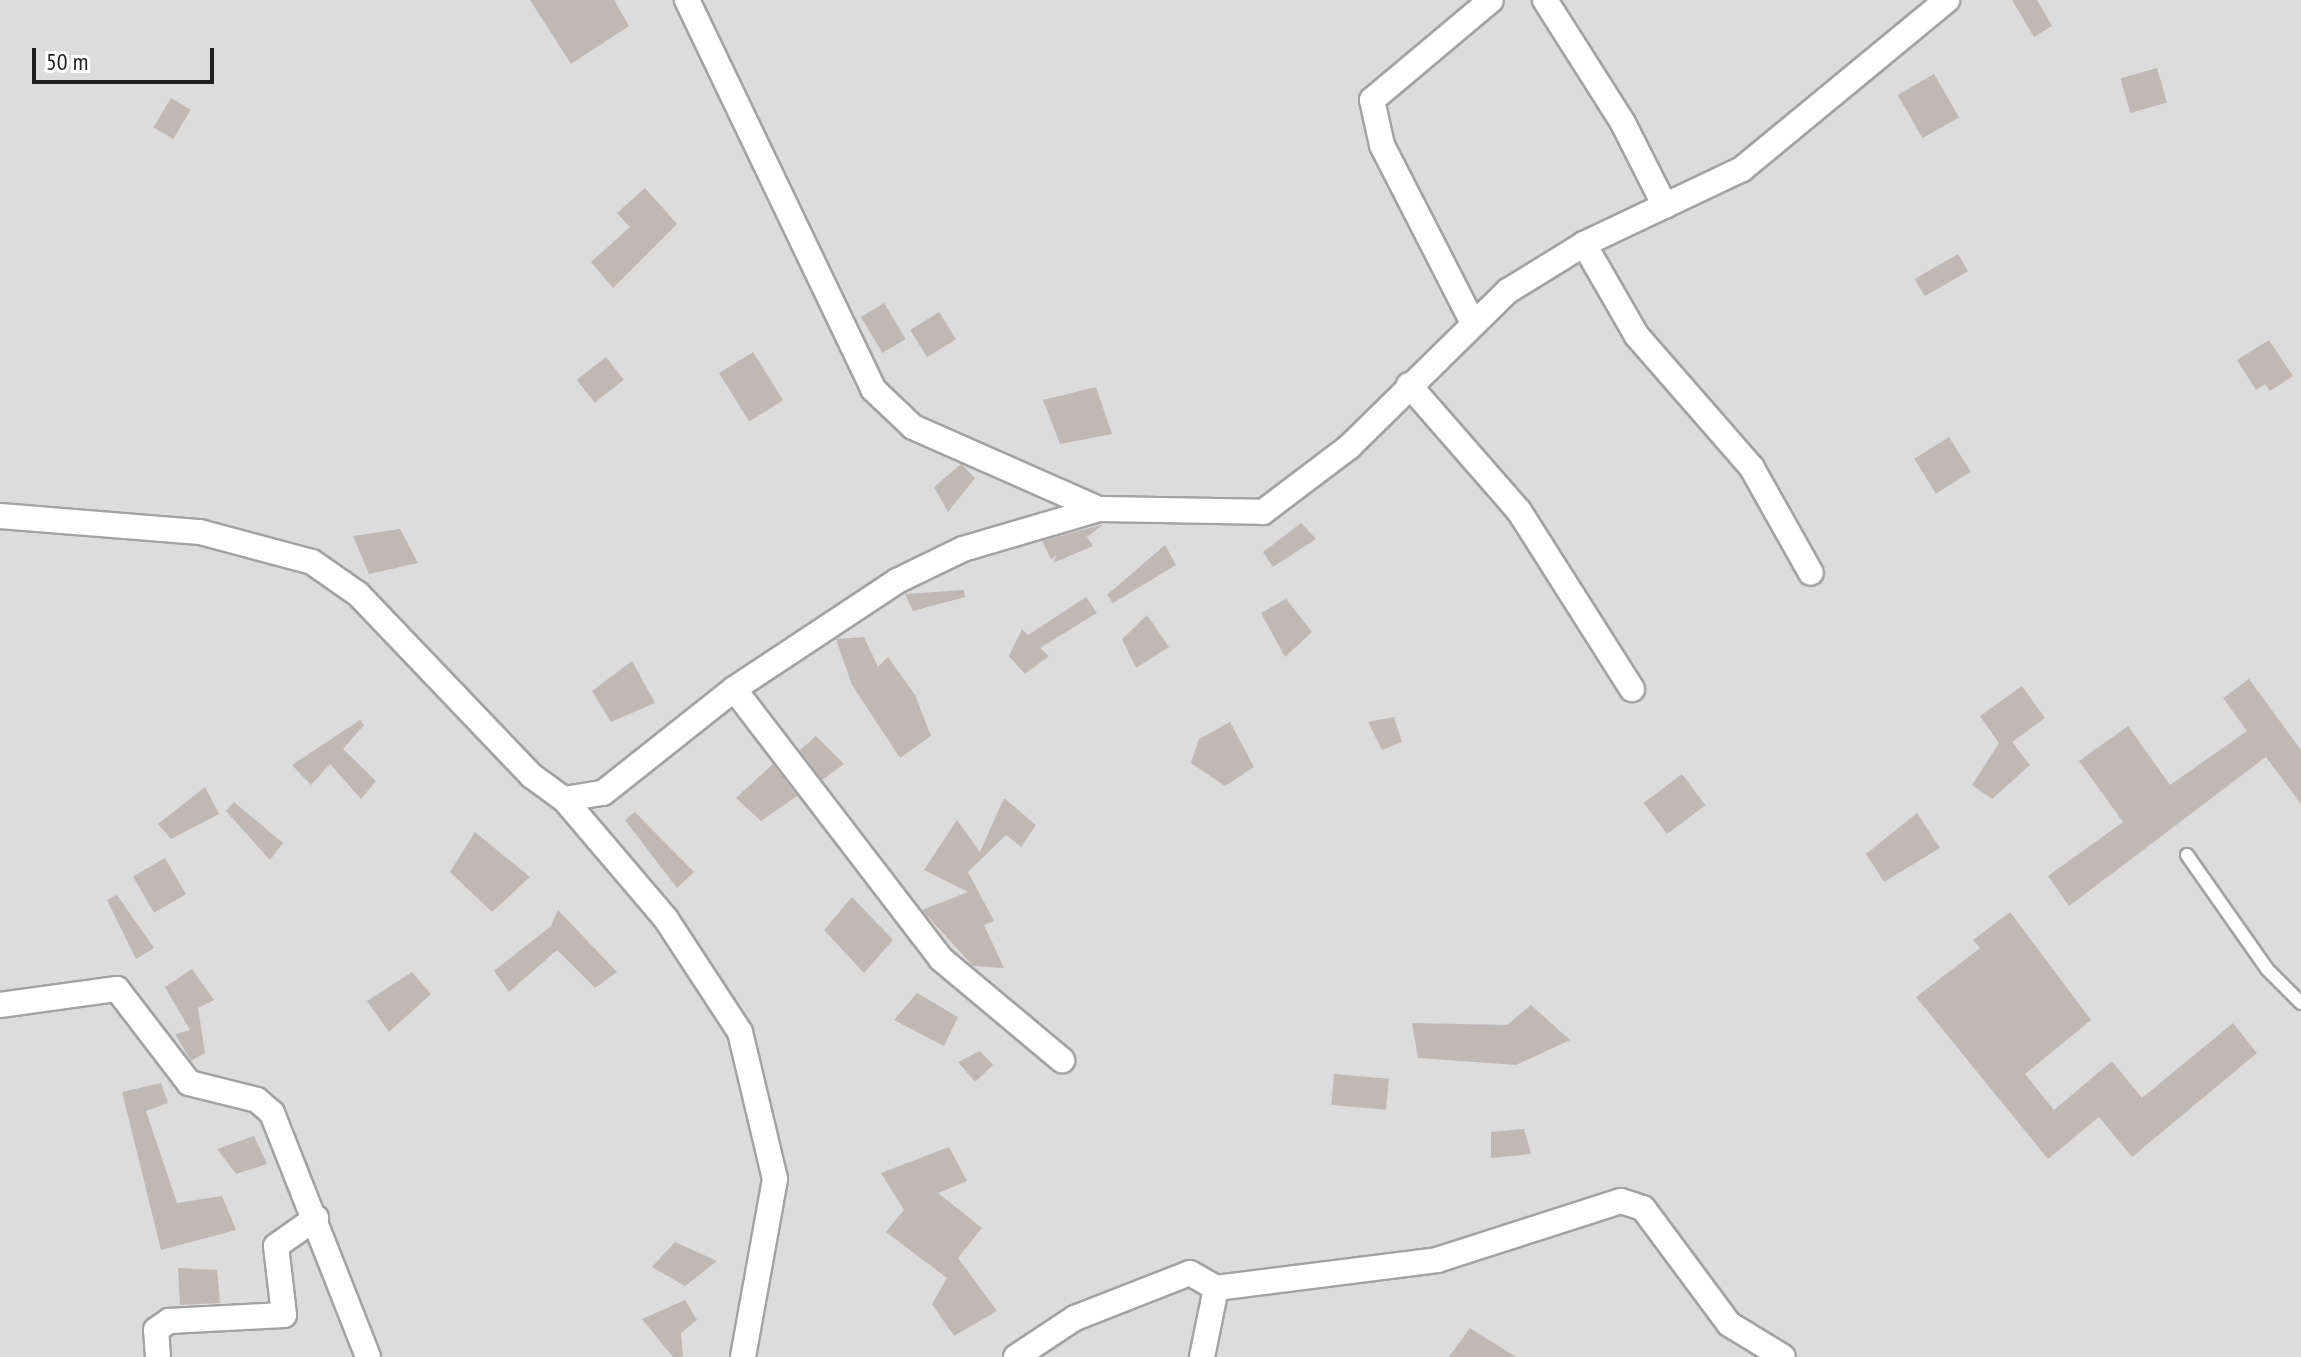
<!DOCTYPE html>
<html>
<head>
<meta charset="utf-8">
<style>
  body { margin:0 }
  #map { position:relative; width:2301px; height:1357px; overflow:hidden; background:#efece6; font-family:"PT Sans Narrow",sans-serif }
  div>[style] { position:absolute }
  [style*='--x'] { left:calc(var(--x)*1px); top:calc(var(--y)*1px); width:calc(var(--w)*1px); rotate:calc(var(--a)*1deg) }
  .residential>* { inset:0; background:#dddcdc; transform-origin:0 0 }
  .building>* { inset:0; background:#bfb8b3; transform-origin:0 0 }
  .roads { filter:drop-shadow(2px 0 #a3a3a3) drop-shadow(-2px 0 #a3a3a3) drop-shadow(0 2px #a3a3a3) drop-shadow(0 -2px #a3a3a3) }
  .lane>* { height:12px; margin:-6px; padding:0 6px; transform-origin:6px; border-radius:6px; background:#fff }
  .street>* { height:24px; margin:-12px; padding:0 12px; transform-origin:12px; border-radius:12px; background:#fff }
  span { translate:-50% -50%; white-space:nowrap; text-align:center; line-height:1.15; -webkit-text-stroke:6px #fff; paint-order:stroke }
  .scale { position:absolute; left:32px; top:48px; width:182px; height:36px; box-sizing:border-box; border:4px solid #1f1f1f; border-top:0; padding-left:10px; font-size:24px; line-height:28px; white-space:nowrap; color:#1f1f1f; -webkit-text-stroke:6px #fff; paint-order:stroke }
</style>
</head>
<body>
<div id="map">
  <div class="residential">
    <i style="left:0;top:0;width:2301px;height:1357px"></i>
  </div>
  <div class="building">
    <i style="clip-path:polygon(530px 0,614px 0,629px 26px,571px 64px)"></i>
    <i style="clip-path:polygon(2012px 0,2037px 0,2052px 26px,2034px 37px)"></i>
    <i style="left:2157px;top:68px;width:36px;height:38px;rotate:74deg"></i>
    <i style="left:1934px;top:74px;width:50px;height:42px;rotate:60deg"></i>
    <i style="left:171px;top:98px;width:23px;height:34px;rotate:31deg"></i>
    <i style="clip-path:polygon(645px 188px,677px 224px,613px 288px,591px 262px,630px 227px,617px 213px)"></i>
    <i style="left:1958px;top:254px;width:20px;height:50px;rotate:60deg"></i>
    <i style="left:884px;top:303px;width:42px;height:27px;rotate:59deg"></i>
    <i style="left:939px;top:312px;width:32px;height:34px;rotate:58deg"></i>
    <i style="clip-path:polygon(2269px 340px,2293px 376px,2270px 391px,2265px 384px,2256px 390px,2237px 360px)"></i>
    <i style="left:753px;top:352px;width:57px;height:40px;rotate:58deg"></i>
    <i style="left:606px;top:357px;width:29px;height:37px;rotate:52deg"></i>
    <i style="clip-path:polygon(1096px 387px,1112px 434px,1060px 444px,1043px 400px)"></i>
    <i style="left:1949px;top:437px;width:41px;height:41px;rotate:58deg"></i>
    <i style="clip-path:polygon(961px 464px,975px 478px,948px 512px,934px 487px)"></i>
    <i style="clip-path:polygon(1301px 523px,1316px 539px,1273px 567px,1263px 552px)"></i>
    <i style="clip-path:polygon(1104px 524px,1087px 537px,1093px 546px,1053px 563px,1057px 555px,1051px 559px,1042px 541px)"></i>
    <i style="clip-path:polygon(400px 529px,418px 563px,369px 574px,353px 536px)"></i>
    <i style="clip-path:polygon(1165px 545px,1176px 565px,1113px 603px,1107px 595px)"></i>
    <i style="clip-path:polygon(964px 590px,965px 597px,913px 611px,905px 594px)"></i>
    <i style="clip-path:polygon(1086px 597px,1097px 613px,1040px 648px,1049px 656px,1025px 674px,1009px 656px,1022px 629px,1028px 635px)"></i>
    <i style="clip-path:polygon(1286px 599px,1312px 632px,1285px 657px,1261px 613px)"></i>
    <i style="clip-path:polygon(1147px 615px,1169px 647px,1136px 668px,1122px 639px)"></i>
    <i style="clip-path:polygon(864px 637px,878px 667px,888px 657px,915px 695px,931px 736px,900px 758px,852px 685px,836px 639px)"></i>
    <i style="clip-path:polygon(632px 661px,655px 703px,611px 722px,592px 691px)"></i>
    <i style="clip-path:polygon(2249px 679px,2301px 750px,2301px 804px,2266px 757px,2069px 906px,2048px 876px,2123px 822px,2079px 761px,2128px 726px,2170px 785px,2247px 731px,2223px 698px)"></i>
    <i style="clip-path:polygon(2022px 686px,2045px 718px,2012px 742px,2030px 765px,1992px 799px,1972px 785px,1999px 743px,1980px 716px)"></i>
    <i style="clip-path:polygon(1394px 717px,1402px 742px,1382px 750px,1368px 722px)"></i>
    <i style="clip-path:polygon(360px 720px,364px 725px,343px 749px,376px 781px,361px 799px,330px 764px,311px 785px,292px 765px)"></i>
    <i style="clip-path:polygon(1230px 722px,1254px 767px,1225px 786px,1191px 763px,1199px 739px)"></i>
    <i style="clip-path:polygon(816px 736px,844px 764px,822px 780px,800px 750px)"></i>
    <i style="clip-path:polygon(773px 764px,797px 796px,761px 821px,736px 798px)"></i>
    <i style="left:1682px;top:774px;width:39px;height:48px;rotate:53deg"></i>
    <i style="clip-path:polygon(205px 787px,219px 814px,171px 839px,158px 824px)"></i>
    <i style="clip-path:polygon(1004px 798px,1036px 825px,1021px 847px,1006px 835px,968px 872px,994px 921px,984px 925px,1004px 968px,973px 966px,922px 910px,968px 892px,924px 870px,957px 820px,980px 852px)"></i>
    <i style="clip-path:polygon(234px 802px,283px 843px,270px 860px,226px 811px)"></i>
    <i style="clip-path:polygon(635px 812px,694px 872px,677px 888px,625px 820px)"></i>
    <i style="clip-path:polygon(1917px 813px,1940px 848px,1884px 882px,1866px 854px)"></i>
    <i style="clip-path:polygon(475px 832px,530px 877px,492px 912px,450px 872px)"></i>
    <i style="left:165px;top:858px;width:42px;height:37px;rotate:60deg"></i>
    <i style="clip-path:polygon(117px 895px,154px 948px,136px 959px,107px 900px)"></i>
    <i style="clip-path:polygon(852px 897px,893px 940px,864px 973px,824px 930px)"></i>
    <i style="clip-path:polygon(558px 910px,617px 972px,595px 988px,557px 950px,509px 992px,494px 971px,551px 926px)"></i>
    <i style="clip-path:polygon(2010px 912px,2091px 1020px,2025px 1074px,2054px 1110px,2112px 1061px,2142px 1098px,2233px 1023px,2257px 1053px,2132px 1157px,2099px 1117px,2048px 1159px,1916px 997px,1980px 948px,1973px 940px)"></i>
    <i style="clip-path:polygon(192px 969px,214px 1000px,198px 1008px,205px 1053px,191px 1061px,175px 1034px,190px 1030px,165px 987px)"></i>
    <i style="clip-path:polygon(412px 972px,431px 994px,389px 1032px,367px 1001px)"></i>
    <i style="clip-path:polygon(917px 993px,958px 1017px,944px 1046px,894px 1020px)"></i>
    <i style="clip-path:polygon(1531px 1005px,1570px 1040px,1516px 1065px,1418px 1058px,1412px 1023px,1507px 1025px)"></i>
    <i style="clip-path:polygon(980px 1051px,993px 1065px,975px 1082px,958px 1062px)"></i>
    <i style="left:1334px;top:1074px;width:55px;height:31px;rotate:5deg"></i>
    <i style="clip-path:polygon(161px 1083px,168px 1103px,146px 1111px,177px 1203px,222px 1196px,236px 1230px,161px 1250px,122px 1092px)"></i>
    <i style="clip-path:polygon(1524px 1129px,1531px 1154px,1491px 1158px,1491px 1132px)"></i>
    <i style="clip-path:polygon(254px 1136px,267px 1164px,236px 1174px,217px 1149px)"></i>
    <i style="clip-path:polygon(949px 1147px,967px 1181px,938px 1193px,982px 1228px,958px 1258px,997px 1311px,954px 1336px,932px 1304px,947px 1278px,886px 1232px,904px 1210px,881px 1173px)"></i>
    <i style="clip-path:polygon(675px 1242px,717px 1261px,685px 1286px,652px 1267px)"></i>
    <i style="clip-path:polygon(178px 1268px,217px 1270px,220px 1303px,180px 1305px)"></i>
    <i style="clip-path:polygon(685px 1300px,697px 1320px,681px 1333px,683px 1357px,673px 1357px,642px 1319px)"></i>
    <i style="clip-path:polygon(1470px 1328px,1516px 1357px,1449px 1357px)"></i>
  </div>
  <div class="roads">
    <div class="lane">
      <i style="--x:2187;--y:855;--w:139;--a:54.9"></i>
      <i style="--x:2267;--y:969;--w:48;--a:45"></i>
    </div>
    <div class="street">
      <i style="--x:687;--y:0;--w:431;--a:64.4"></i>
      <i style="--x:873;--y:389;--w:55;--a:43.5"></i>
      <i style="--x:913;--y:427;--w:203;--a:23.8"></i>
      <i style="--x:1545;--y:0;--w:146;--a:57.6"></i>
      <i style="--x:1623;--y:123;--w:93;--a:63.2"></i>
      <i style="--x:1584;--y:244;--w:106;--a:60.1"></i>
      <i style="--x:1637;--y:336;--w:175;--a:48.9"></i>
      <i style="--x:1752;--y:468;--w:120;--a:60.7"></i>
      <i style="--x:1473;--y:323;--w:200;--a:-117.1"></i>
      <i style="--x:1382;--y:145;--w:46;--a:-102.5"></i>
      <i style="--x:1372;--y:100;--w:155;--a:-40"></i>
      <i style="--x:1409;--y:385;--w:167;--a:48.9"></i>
      <i style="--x:1519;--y:511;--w:211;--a:57.6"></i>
      <i style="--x:0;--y:516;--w:201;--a:4.6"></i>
      <i style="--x:200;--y:532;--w:116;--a:15"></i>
      <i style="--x:312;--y:562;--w:56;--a:34.8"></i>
      <i style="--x:358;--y:594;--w:252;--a:46.3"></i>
      <i style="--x:532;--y:776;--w:39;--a:36"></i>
      <i style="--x:564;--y:799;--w:39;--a:-9"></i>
      <i style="--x:603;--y:793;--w:167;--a:-38.4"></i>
      <i style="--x:734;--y:689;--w:196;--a:-33.5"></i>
      <i style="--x:897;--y:581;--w:73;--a:-25.9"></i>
      <i style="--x:963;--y:549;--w:142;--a:-16.4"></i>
      <i style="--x:1099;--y:509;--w:164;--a:1"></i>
      <i style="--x:1263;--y:512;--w:108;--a:-37.1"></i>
      <i style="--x:1349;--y:447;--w:223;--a:-44.5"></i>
      <i style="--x:1508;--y:291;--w:89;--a:-31.7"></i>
      <i style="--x:1584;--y:244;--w:175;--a:-25.4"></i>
      <i style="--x:1742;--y:169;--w:266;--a:-39.5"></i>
      <i style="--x:734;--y:689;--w:340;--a:52.5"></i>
      <i style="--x:941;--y:959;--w:158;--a:39.9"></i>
      <i style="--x:564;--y:799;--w:157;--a:49.6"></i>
      <i style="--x:666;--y:919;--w:135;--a:56.8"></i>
      <i style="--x:740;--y:1032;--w:151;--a:76.6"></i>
      <i style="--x:775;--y:1179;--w:181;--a:100.2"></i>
      <i style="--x:0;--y:1005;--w:118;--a:-7.8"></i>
      <i style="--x:117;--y:989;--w:118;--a:52.5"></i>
      <i style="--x:189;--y:1083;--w:70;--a:14"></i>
      <i style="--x:257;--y:1100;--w:20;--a:41"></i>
      <i style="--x:272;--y:1113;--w:262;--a:68.5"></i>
      <i style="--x:158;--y:1357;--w:27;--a:-94"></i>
      <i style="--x:156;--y:1330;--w:16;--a:-35"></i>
      <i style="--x:169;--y:1321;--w:115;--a:-3"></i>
      <i style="--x:284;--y:1315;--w:69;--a:-96.6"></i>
      <i style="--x:276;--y:1246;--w:49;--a:-35"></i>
      <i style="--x:1016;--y:1357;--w:71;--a:-33.5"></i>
      <i style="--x:1075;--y:1318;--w:123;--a:-21.4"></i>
      <i style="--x:1190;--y:1273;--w:30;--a:30"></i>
      <i style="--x:1216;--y:1288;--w:223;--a:-7.2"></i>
      <i style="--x:1437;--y:1260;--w:193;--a:-17.8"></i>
      <i style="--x:1621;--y:1201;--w:23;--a:18"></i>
      <i style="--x:1643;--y:1208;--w:144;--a:53.4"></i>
      <i style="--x:1729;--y:1324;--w:63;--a:31.4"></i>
      <i style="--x:1202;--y:1357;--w:70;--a:-78.5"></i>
    </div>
  </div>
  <div class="scale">50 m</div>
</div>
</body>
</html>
